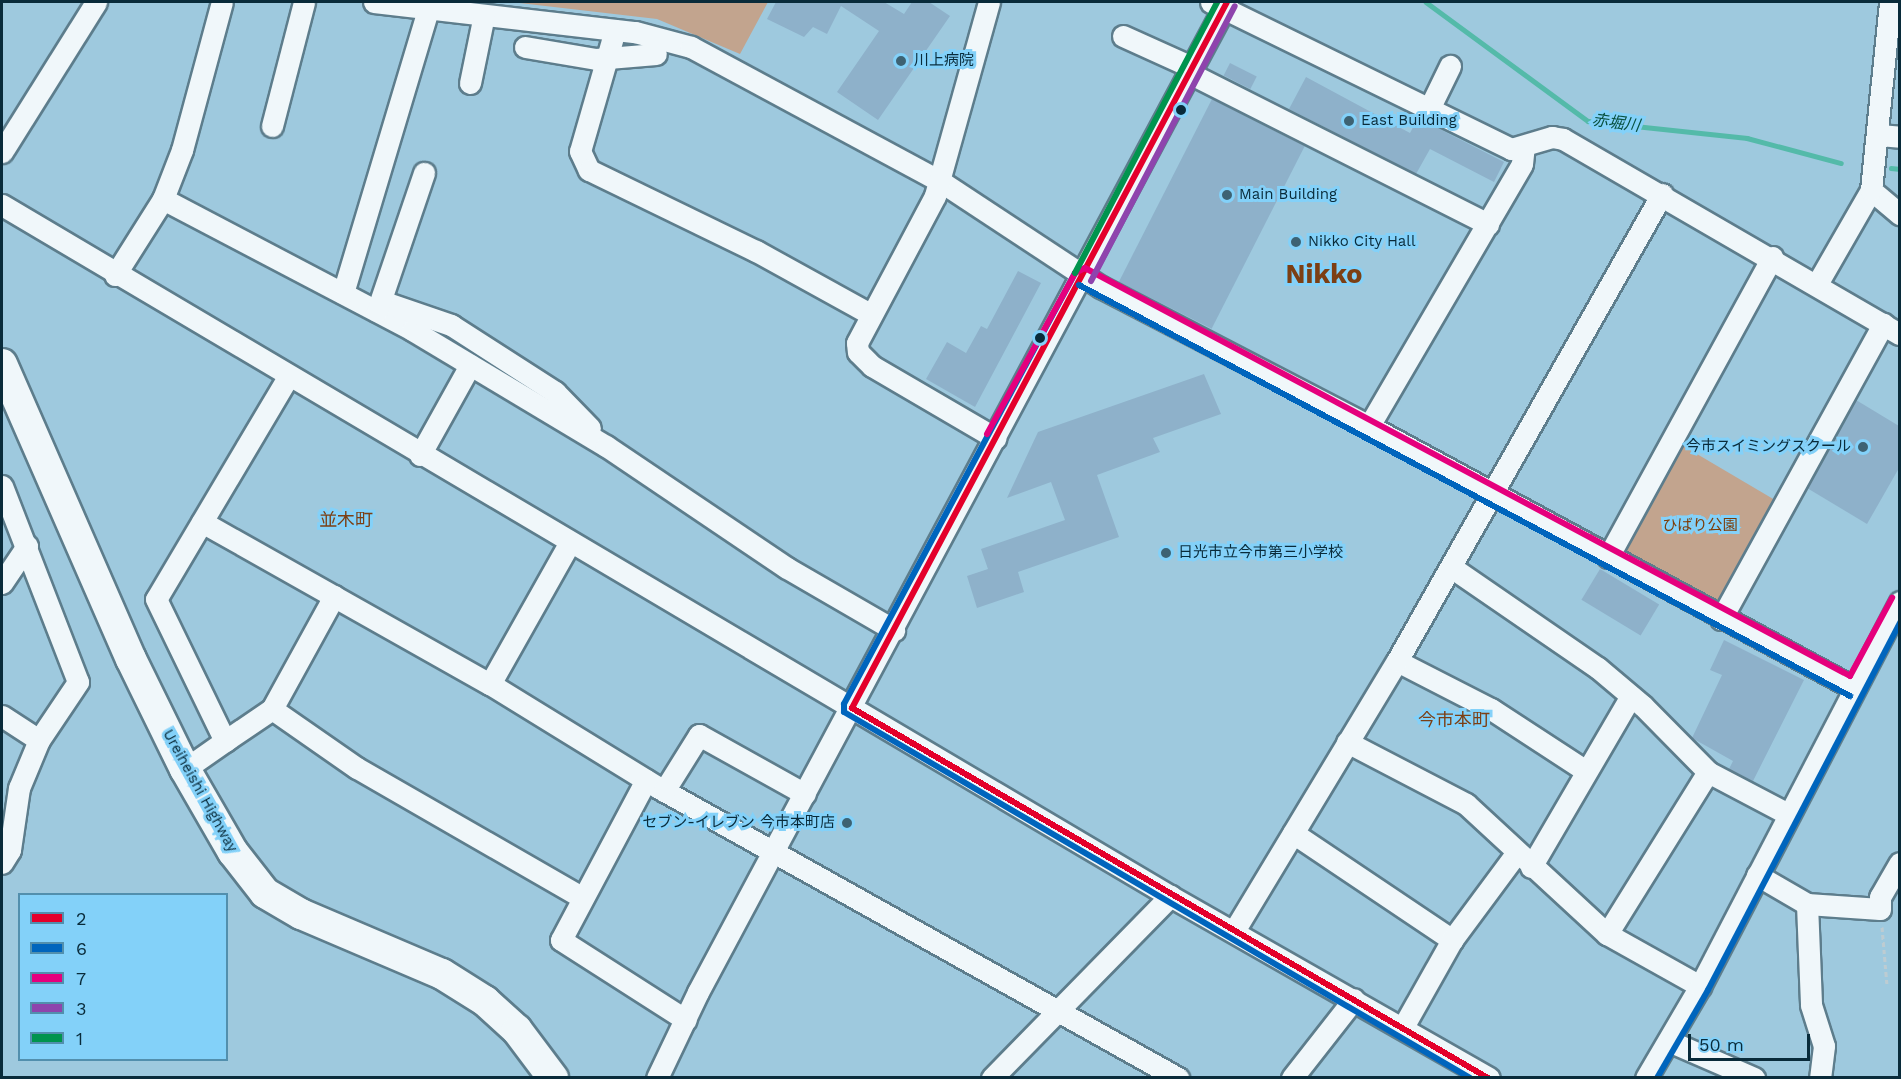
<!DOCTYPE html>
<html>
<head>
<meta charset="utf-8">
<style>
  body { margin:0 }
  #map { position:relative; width:1901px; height:1079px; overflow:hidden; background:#9ec9de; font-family:"Work Sans","Noto Sans JP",sans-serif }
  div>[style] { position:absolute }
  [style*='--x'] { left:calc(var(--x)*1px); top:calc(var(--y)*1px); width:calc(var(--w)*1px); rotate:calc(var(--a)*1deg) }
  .green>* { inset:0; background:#c2a48e }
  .stream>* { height:4.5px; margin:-2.25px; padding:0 2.25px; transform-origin:2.25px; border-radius:2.25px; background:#54baa9 }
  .building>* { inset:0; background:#8eb1ca; transform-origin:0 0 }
  .path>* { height:3px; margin-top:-1.5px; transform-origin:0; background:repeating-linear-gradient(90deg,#bdccd2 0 4.5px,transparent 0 7.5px) }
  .roads { filter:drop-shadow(2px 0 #5d7d8c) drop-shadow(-2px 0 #5d7d8c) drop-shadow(0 2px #5d7d8c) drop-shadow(0 -2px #5d7d8c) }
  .minor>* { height:21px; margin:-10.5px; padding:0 10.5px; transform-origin:10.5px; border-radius:10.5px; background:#f0f7fa }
  .highway>* { height:30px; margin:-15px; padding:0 15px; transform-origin:15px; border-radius:15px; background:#f0f7fa }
  .bus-1>* { height:6px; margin:-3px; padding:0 3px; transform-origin:3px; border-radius:3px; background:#e4002b }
  .bus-2>* { height:6px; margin:-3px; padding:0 3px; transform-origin:3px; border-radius:3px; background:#0065bd }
  .bus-3>* { height:6px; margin:-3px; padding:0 3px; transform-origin:3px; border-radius:3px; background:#e5007d }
  .bus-4>* { height:6px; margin:-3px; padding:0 3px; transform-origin:3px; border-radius:3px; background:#8e44ad }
  .bus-5>* { height:6px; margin:-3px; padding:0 3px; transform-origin:3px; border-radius:3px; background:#01944e }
  .dots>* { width:16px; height:16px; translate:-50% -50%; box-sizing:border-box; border:3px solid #83d1f9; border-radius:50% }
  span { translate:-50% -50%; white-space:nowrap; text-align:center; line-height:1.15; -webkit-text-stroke:6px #83d1f9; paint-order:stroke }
  .poi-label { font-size:15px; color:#092b3a }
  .left { translate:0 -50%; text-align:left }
  .right { translate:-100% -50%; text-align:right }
  .park-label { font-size:15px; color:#7d3b06 }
  .street-label { font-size:15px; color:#092b3a }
  .water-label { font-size:16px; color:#095140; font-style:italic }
  .quarter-label { font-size:18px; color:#7c3f14 }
  .town-label { font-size:27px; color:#7c3f14; font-weight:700 }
  .frame { position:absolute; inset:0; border:3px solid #092b3a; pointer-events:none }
  .legend { position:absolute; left:18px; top:893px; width:210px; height:168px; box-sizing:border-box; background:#83d1f9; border:2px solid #528fad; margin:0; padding:8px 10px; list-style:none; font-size:18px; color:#092b3a }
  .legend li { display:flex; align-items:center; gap:12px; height:30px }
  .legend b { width:30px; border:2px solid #528fad }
  .scale { position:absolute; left:1688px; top:1034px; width:122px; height:27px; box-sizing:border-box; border:3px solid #092b3a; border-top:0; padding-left:8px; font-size:18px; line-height:21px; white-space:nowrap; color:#092b3a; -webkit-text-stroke:4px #83d1f9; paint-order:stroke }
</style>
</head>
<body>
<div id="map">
  <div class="green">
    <i style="clip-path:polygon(511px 2px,768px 2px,740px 54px,657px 19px)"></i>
    <i style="clip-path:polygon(1680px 444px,1780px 503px,1723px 599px,1714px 602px,1626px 555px,1624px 542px)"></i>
  </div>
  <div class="stream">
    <i style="--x:1426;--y:2;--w:201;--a:36.3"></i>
    <i style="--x:1588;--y:121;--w:160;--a:6.1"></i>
    <i style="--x:1747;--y:138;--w:97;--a:14.9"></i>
    <i style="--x:1891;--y:168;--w:9;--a:6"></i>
  </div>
  <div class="building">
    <i style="clip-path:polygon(776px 2px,884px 2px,904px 14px,912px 2px,929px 2px,950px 16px,878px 120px,837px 92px,879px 31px,841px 6px,827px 34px,813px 27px,804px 37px,767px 19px)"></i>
    <i style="left:1230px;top:63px;width:30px;height:14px;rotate:27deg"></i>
    <i style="clip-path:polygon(1306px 77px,1410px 133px,1418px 118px,1504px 162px,1494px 182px,1430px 149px,1416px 174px,1289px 109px)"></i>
    <i style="left:1212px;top:99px;width:104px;height:205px;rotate:27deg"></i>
    <i style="clip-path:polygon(1018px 271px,1041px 283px,975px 407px,926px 379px,947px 342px,966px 353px,981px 326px,987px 329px)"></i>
    <i style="clip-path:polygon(1204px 374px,1221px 414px,1153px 438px,1160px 452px,1097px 475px,1119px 537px,1018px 572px,1024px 592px,977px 608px,967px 576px,988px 569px,981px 549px,1065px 520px,1051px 482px,1007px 498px,1038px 432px)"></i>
    <i style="clip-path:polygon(1856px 400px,1899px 426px,1899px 468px,1867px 524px,1807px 488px)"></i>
    <i style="left:1600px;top:569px;width:69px;height:36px;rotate:31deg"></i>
    <i style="clip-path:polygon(1724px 640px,1804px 680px,1753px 781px,1729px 769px,1733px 761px,1692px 738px,1722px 675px,1710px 670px)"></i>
  </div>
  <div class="path">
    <i style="--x:1882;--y:927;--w:58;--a:85.1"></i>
  </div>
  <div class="roads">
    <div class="minor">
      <i style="--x:374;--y:2;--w:263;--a:6.6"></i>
      <i style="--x:635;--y:32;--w:58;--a:15"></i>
      <i style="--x:691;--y:47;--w:283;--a:28.3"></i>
      <i style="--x:940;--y:181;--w:193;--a:33.4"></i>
      <i style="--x:1101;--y:287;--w:302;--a:27.4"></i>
      <i style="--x:1369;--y:426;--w:551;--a:28.38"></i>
      <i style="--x:989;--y:2;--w:201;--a:105.6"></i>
      <i style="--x:935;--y:196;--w:166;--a:118"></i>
      <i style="--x:857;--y:343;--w:9;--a:84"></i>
      <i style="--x:858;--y:352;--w:20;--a:45"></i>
      <i style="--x:872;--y:366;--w:143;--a:30.3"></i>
      <i style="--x:1211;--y:2;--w:334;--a:26.1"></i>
      <i style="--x:1511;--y:149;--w:43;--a:-16.3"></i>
      <i style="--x:1552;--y:137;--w:11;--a:10"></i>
      <i style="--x:1563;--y:139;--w:389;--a:30.1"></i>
      <i style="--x:615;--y:30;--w:126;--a:106.1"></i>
      <i style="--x:580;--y:151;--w:21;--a:65"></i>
      <i style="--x:589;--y:170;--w:186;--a:25.9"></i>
      <i style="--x:756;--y:251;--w:130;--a:28.9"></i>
      <i style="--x:1123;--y:36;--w:78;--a:24.3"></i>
      <i style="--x:525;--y:47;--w:72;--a:9.6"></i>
      <i style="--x:596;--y:59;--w:60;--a:-4.8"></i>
      <i style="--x:1191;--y:74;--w:333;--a:26.8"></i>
      <i style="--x:470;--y:83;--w:69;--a:-78.4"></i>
      <i style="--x:1429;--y:109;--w:48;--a:-64"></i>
      <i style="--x:272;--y:126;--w:128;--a:-75.5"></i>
      <i style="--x:1879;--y:135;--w:21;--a:5"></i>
      <i style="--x:2;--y:152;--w:177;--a:-57.9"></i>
      <i style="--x:1871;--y:190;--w:38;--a:40"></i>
      <i style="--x:163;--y:199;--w:281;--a:27.7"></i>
      <i style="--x:412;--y:330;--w:226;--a:30.9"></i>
      <i style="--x:606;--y:446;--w:218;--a:34"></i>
      <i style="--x:787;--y:568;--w:124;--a:30.1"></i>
      <i style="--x:2;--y:205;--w:1357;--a:30.61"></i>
      <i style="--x:1170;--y:896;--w:367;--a:29.7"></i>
      <i style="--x:115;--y:275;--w:90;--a:-57.7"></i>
      <i style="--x:163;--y:199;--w:53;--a:-68.8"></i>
      <i style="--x:182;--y:150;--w:153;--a:-74.9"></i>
      <i style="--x:1817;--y:284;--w:108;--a:-60.1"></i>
      <i style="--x:1871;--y:190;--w:189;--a:-84.2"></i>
      <i style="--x:343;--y:293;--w:296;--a:-73.3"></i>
      <i style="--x:381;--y:301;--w:74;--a:18.9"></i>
      <i style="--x:451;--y:325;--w:124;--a:32.8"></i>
      <i style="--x:555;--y:392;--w:50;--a:45.8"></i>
      <i style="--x:377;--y:311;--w:146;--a:-71.2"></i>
      <i style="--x:288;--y:377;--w:258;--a:120.7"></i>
      <i style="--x:156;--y:599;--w:158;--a:64.1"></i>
      <i style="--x:225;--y:741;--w:57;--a:-34.2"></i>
      <i style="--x:272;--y:709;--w:129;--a:-61.2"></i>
      <i style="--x:1369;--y:426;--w:303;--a:-59.7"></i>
      <i style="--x:1522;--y:164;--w:18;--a:-84"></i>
      <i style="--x:420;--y:455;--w:103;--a:-60.9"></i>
      <i style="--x:2;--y:486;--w:210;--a:68.8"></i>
      <i style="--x:78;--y:682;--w:70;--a:123.9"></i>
      <i style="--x:202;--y:522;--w:330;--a:29.4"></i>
      <i style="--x:490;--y:684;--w:198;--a:31.6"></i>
      <i style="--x:659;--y:788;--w:595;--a:29.2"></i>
      <i style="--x:1608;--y:557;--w:342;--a:-61.3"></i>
      <i style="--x:1451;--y:567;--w:178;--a:34.5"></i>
      <i style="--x:1598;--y:668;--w:59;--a:40.2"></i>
      <i style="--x:1643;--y:706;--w:93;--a:45.4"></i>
      <i style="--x:1708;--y:772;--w:90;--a:27.7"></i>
      <i style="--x:2;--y:583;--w:45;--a:-56"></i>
      <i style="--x:1721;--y:619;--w:337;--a:-61.2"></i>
      <i style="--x:1397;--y:661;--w:106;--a:27.1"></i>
      <i style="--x:1491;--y:709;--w:113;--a:33.1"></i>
      <i style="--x:490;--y:684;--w:163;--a:-60.6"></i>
      <i style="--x:272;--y:709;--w:103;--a:34.8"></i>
      <i style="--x:357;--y:768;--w:258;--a:29.9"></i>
      <i style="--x:2;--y:716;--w:44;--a:33"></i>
      <i style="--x:39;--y:740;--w:52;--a:112.6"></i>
      <i style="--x:19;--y:788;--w:63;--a:98.3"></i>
      <i style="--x:10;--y:850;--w:15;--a:122"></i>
      <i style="--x:1347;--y:742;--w:134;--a:27.5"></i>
      <i style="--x:1466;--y:804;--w:192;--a:42.7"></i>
      <i style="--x:1607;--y:934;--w:107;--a:29.2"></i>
      <i style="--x:185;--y:769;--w:49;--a:-35"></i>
      <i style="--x:646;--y:780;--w:181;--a:118"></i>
      <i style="--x:561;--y:940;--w:148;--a:32.6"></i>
      <i style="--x:664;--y:791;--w:66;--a:-58"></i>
      <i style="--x:699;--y:735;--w:121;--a:29.1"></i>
      <i style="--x:1293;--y:833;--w:192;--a:33.9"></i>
      <i style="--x:1531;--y:867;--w:198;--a:-59.7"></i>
      <i style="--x:1757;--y:875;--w:58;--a:30.1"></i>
      <i style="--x:1807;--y:904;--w:73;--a:3.9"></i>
      <i style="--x:1880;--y:909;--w:12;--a:-90"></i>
      <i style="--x:1880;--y:897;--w:39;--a:-60"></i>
      <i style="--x:1807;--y:904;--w:101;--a:87.7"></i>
      <i style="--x:1811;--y:1005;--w:43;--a:72.4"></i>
      <i style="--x:1824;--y:1046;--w:32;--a:97"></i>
      <i style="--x:1234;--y:931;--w:315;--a:-58.9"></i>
      <i style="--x:1397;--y:661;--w:537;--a:-60.43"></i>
      <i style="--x:1607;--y:934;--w:191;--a:-58.1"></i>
      <i style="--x:1403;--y:1027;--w:100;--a:-60.6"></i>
      <i style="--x:1452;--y:940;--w:109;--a:-53.5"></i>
      <i style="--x:1669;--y:1041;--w:93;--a:23.5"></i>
      <i style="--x:657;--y:1078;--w:95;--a:-64.5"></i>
      <i style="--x:698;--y:992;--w:1122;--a:-61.88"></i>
      <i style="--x:992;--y:1078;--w:255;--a:-45.6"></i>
      <i style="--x:1292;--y:1078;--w:100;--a:-51.9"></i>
      <i style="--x:1646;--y:1078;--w:107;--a:-59.6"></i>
      <i style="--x:1700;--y:986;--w:433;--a:-62.5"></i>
    </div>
    <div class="highway">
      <i style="--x:2;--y:364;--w:322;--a:66.4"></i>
      <i style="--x:131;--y:659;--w:123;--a:63.9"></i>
      <i style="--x:185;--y:769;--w:96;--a:60"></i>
      <i style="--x:233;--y:852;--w:52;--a:52"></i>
      <i style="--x:265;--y:893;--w:42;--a:30.3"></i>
      <i style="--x:301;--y:914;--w:153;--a:23.1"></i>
      <i style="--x:442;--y:974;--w:51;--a:32.1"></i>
      <i style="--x:485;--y:1001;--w:43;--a:42.2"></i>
      <i style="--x:517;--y:1030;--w:60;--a:53.1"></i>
    </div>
  </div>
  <div class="bus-1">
    <i style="--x:852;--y:708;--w:799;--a:-62.02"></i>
    <i style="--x:852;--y:708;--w:736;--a:30.19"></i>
  </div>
  <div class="bus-2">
    <i style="--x:1075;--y:273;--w:489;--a:118.2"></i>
    <i style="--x:844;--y:704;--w:8;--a:90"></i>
    <i style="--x:844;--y:712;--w:725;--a:30.31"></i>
    <i style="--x:1079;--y:285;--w:874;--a:28.06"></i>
    <i style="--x:1657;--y:1078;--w:102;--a:-59.9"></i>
    <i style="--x:1708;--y:990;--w:415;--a:-62.4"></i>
  </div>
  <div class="bus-3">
    <i style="--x:987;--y:434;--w:183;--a:-61.3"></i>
    <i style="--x:1075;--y:273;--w:11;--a:-27"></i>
    <i style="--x:1085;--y:268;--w:867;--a:28.07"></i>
    <i style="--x:1850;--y:676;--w:89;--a:-61.7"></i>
  </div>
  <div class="bus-4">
    <i style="--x:1091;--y:281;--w:310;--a:-62.4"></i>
  </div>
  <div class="bus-5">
    <i style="--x:1075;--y:273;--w:306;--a:-62.3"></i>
  </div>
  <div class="dots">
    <i style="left:901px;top:61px;background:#3d6273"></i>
    <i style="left:1181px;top:110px;background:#092b3a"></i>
    <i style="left:1349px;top:121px;background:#3d6273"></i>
    <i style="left:1227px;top:195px;background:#3d6273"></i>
    <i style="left:1296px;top:242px;background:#3d6273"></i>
    <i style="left:1040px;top:338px;background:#092b3a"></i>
    <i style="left:1863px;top:447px;background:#3d6273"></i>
    <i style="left:1166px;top:553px;background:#3d6273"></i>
    <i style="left:847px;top:823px;background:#3d6273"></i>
  </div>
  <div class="poi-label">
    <span class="left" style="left:914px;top:61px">川上病院</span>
    <span class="left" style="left:1361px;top:121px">East Building</span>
    <span class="left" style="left:1239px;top:195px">Main Building</span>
    <span class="left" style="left:1308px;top:242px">Nikko City Hall</span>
    <span class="right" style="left:1851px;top:447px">今市スイミングスクール</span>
    <span class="left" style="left:1178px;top:553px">日光市立今市第三小学校</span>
    <span class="right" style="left:835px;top:823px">セブン-イレブン 今市本町店</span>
  </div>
  <div class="park-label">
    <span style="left:1700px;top:526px">ひばり公園</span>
  </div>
  <div class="street-label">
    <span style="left:200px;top:791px;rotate:61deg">Ureiheishi Highway</span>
  </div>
  <div class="water-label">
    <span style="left:1616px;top:123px;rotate:8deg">赤堀川</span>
  </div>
  <div class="quarter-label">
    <span style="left:346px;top:520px">並木町</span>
    <span style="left:1454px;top:720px">今市本町</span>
  </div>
  <div class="town-label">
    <span style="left:1324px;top:275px">Nikko</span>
  </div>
  <div class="frame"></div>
  <ul class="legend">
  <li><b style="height:8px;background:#e4002b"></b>2</li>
  <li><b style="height:8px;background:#0065bd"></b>6</li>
  <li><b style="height:8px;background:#e5007d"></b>7</li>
  <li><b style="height:8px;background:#8e44ad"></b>3</li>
  <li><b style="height:8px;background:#01944e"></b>1</li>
  </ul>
  <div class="scale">50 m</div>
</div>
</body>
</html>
